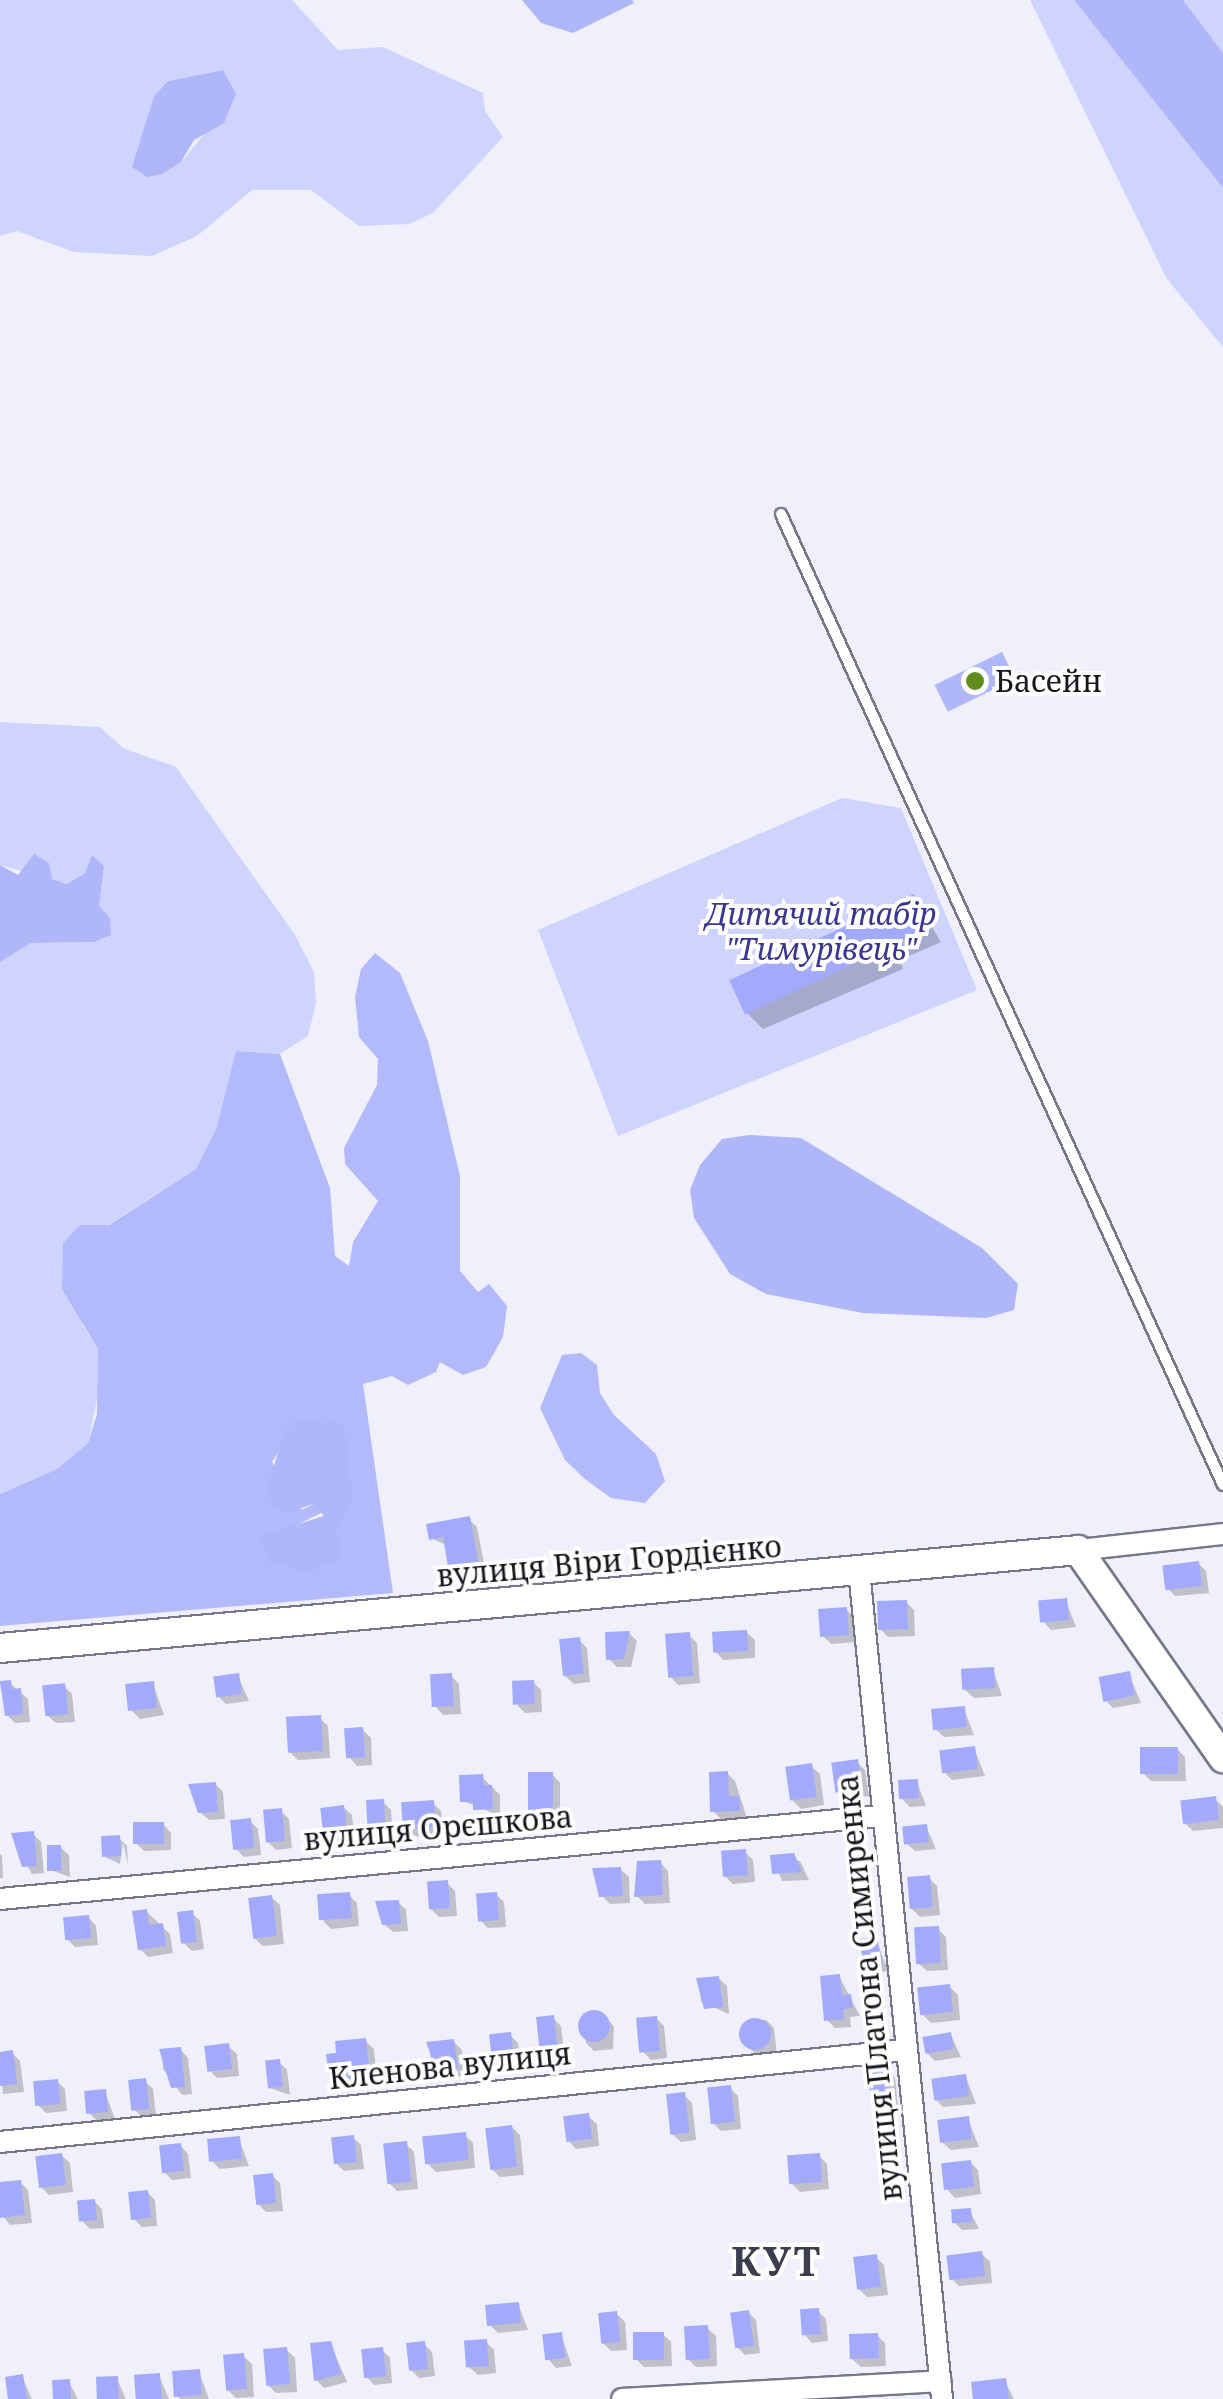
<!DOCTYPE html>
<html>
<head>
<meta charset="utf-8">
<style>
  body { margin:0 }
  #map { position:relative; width:1223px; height:2399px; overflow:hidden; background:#eff0fc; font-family:"Noto Serif",serif }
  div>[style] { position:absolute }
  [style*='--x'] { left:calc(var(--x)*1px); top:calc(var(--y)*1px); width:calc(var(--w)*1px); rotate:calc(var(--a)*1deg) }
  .green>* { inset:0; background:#cfd4fe }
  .forest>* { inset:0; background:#b3bafb }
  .water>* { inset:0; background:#b0b7f8; transform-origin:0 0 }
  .shadow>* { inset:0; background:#0003 }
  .building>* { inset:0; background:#a3aafb; transform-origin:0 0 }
  .round { border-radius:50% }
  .roads { filter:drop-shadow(2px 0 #767889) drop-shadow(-2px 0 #767889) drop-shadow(0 2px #767889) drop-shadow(0 -2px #767889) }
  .service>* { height:10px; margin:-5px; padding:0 5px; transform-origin:5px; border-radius:5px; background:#fff }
  .minor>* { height:20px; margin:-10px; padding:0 10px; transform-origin:10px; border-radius:10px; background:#fff }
  .tertiary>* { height:28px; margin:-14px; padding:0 14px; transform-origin:14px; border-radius:14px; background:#fff }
  .dots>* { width:28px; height:28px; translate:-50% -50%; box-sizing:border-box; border:5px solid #fefefe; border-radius:50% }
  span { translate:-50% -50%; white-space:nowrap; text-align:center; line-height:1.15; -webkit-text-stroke:8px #fefefe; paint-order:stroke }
  .poi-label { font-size:30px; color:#16171d }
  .left { translate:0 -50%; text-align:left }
  .park-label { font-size:30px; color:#3a3590; font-style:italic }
  .street-label { font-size:30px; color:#16171d }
  .district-label { font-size:40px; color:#3c3e4d; font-weight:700; letter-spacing:2.5px }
</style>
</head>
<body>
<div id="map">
  <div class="green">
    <i style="clip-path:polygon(evenodd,0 0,292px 0,338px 50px,383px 47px,483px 93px,485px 111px,503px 137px,433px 213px,409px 224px,359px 226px,311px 190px,252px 190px,197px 236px,152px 256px,74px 252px,17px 231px,0 236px,0 0,223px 70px,206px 132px,181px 162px,149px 112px,154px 96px,168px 81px,223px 70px)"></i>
    <i style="clip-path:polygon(1030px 0,1074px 0,1223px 188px,1223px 347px,1167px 279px)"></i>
    <i style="clip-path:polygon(1183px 0,1223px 0,1223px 53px,1203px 28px)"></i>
    <i style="clip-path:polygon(0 722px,100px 727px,123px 748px,176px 767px,295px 935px,314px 972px,316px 1003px,308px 1036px,280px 1054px,236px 1051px,216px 1129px,196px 1169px,108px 1225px,80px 1225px,82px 1324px,98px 1349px,101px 1380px,88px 1443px,57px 1469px,0 1494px,0 962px,31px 943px,94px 942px,104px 866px,92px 856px,85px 873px,67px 884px,0 865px)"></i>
    <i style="clip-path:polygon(842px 798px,901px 808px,977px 990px,618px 1136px,538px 930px)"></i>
  </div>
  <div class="forest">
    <i style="clip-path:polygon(evenodd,375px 953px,400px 973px,428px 1041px,460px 1176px,460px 1271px,478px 1292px,489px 1284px,507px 1306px,503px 1337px,486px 1367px,463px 1375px,440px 1362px,436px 1372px,408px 1385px,392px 1376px,363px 1384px,393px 1593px,0 1626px,0 1494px,57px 1469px,88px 1443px,97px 1414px,98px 1349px,62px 1289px,63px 1243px,80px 1225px,109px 1225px,196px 1169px,216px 1129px,236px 1051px,280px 1054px,330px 1188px,335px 1256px,349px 1266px,353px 1242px,378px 1201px,345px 1164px,344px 1148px,377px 1085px,378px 1059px,359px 1037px,355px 997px,361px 969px,375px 953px,279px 1451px,340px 1519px,336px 1529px,299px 1524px,325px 1511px,314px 1504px,302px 1510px,272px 1462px,279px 1451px)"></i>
    <i style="clip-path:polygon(581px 1353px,597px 1365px,600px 1393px,614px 1415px,656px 1454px,665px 1481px,645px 1503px,611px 1498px,585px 1479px,565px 1460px,540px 1408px,562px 1355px)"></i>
  </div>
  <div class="water">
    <i style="clip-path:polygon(522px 0,632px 0,634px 3px,573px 33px,541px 23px)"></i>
    <i style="clip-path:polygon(1074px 0,1183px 0,1223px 53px,1223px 188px)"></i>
    <i style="clip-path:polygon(223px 70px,236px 94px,224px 123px,194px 140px,181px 162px,162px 174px,147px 177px,132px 167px,154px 96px,168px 81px)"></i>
    <i style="left:1002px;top:652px;width:30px;height:75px;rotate:64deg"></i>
    <i style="clip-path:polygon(34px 854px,49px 863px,52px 879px,67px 884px,85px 873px,92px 855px,104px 866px,99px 906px,110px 918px,111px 935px,94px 942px,31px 943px,0 962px,0 865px,18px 875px)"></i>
    <i style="clip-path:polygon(749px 1135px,801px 1138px,982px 1248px,1018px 1284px,1014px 1310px,986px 1318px,863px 1313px,766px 1294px,730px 1274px,694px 1218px,690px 1190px,700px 1165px,722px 1139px)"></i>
    <i style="clip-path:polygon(326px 1417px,344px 1426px,353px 1498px,336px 1529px,342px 1559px,308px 1572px,269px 1562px,260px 1536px,324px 1516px,314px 1504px,286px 1513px,273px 1506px,268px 1488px,283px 1434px,297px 1420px)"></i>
  </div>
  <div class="shadow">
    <i style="clip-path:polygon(914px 897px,941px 942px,900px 960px,903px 969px,763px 1029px,746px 1012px)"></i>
    <i style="clip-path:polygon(469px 1519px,477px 1527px,485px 1569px,459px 1574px,447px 1545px,432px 1539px)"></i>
    <i style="clip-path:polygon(1198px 1563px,1206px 1571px,1209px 1593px,1175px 1596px,1167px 1588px)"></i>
    <i style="clip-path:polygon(1066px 1601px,1076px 1627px,1051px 1630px,1043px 1621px)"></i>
    <i style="clip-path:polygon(906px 1602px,914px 1610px,915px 1636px,888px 1637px,880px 1629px)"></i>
    <i style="clip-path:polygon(846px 1609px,854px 1618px,856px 1642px,831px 1644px,823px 1636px)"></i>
    <i style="clip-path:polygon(746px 1632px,755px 1640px,755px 1658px,723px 1660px,715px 1651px)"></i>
    <i style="clip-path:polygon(629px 1633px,637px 1641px,631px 1667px,617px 1667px,609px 1659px)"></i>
    <i style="clip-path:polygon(689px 1635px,697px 1643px,700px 1683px,678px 1685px,670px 1676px)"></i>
    <i style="clip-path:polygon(579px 1640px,587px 1648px,590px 1682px,574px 1684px,565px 1676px)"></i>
    <i style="clip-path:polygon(993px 1669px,1002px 1696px,974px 1698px,965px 1690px)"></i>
    <i style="clip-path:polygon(1129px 1674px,1141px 1703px,1113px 1708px,1105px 1700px)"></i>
    <i style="clip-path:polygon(238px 1676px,249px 1701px,226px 1704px,218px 1696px)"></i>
    <i style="clip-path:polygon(451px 1676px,459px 1684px,461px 1714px,443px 1715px,435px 1706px)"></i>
    <i style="clip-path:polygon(533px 1682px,541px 1690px,542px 1712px,525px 1713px,517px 1705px)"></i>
    <i style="clip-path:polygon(0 1683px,10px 1683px,28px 1699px,30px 1722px,15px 1723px,7px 1715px)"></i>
    <i style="clip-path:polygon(153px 1684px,164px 1715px,140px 1719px,132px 1711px)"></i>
    <i style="clip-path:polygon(64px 1686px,72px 1694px,75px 1722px,56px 1723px,47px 1715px)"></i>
    <i style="clip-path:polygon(964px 1709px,974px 1735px,944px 1737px,935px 1729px)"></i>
    <i style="clip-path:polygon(320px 1718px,328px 1726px,330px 1758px,298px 1760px,290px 1752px)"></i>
    <i style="clip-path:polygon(363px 1730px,371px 1738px,372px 1765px,357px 1766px,349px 1757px)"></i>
    <i style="clip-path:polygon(974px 1748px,985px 1776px,952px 1780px,944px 1772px)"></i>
    <i style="clip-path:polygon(1177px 1749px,1185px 1757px,1186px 1781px,1151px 1781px,1143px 1773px)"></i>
    <i style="clip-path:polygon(857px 1762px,865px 1770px,869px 1796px,845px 1799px,837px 1791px)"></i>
    <i style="clip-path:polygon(811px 1766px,820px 1774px,824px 1805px,801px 1809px,792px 1800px)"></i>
    <i style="clip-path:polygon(727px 1773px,735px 1781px,747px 1818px,721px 1819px,713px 1811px)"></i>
    <i style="clip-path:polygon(552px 1774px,560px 1783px,560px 1817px,539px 1818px,531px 1810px)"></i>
    <i style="clip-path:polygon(482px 1777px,500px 1795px,500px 1816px,463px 1801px)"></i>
    <i style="clip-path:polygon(917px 1782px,926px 1806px,910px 1807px,902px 1799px)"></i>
    <i style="clip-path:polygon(215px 1784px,223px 1792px,225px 1819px,209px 1820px,200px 1812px)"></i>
    <i style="clip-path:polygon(1215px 1799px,1223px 1807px,1223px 1828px,1193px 1831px,1185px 1823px)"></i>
    <i style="clip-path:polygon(383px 1802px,391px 1810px,393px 1839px,379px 1840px,371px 1832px)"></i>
    <i style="clip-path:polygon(433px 1803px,441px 1811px,443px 1834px,413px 1837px,405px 1828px)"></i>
    <i style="clip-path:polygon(343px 1807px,352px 1815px,355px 1846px,334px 1848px,326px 1840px)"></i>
    <i style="clip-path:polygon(281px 1811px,289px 1819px,292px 1848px,276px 1850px,268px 1842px)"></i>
    <i style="clip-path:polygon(250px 1821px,258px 1829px,261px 1855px,244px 1857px,236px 1849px)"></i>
    <i style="clip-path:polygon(163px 1824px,171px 1833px,171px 1850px,144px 1851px,136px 1843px)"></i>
    <i style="clip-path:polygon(926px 1826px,936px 1849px,915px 1851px,906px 1843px)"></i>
    <i style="clip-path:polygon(33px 1834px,41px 1842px,44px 1873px,32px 1874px,15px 1846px,14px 1835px)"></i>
    <i style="clip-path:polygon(119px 1838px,127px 1846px,128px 1864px,123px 1843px,120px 1864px,105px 1857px)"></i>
    <i style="clip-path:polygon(60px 1847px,69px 1855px,70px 1877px,51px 1870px)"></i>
    <i style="clip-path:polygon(745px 1852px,753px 1860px,755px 1882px,733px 1884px,725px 1876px)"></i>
    <i style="clip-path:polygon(0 1854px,2px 1856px,3px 1878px,0 1878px)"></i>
    <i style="clip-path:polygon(773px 1858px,800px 1861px,809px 1880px,782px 1881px)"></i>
    <i style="clip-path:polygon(660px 1862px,668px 1871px,670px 1903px,645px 1904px,637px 1896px)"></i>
    <i style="clip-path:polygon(620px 1869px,629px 1877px,630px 1903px,610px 1904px,602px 1896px)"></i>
    <i style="clip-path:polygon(929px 1878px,937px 1886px,940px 1915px,920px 1917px,912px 1909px)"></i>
    <i style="clip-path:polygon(447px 1883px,455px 1891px,457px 1916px,439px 1917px,431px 1909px)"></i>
    <i style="clip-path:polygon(496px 1894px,504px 1902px,506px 1927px,488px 1928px,480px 1920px)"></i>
    <i style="clip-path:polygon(349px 1895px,357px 1903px,359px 1926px,331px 1929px,323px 1921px)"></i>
    <i style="clip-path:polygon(271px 1897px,280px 1905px,284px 1944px,263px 1946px,254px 1938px)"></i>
    <i style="clip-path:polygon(398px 1902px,406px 1910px,408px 1931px,393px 1932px,384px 1924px)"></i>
    <i style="clip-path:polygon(146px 1911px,170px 1934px,173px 1953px,148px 1957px,140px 1949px)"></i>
    <i style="clip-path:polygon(192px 1913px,200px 1921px,204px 1949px,192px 1951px,184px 1943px)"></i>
    <i style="clip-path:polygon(88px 1917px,96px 1926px,98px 1945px,75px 1947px,67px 1939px)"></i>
    <i style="clip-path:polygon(938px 1929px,946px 1937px,948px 1970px,927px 1971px,918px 1963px)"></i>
    <i style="clip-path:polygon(876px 1939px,888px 1971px,873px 1973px,865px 1965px)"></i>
    <i style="clip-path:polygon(839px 1976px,860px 2016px,850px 2017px,851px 2027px,835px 2028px,827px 2020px)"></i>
    <i style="clip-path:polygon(718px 1978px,727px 1986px,729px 2014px,701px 2002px,699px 1980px)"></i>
    <i style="clip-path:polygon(950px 1987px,958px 1995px,960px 2020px,931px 2023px,923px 2015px)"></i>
    <i style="clip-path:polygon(599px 2012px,614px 2026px,613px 2049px,594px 2051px,586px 2043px,583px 2013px)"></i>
    <i style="clip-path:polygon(553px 2018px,561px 2026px,564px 2053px,550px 2055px,542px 2047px)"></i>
    <i style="clip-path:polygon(656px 2018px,664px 2026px,667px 2058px,651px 2060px,643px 2052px)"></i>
    <i style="clip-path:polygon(766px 2020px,774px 2028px,777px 2056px,759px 2058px,744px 2041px,746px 2022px)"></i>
    <i style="clip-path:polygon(510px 2035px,518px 2043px,521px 2067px,503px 2069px,495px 2060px)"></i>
    <i style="clip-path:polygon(951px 2035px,961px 2057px,935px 2061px,927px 2053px)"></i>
    <i style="clip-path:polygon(365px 2041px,374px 2049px,377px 2083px,339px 2087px,331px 2079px)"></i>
    <i style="clip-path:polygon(454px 2042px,462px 2050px,464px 2076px,447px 2078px,431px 2061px,429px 2044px)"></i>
    <i style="clip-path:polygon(228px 2046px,237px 2054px,239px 2076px,217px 2078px,209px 2070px)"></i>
    <i style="clip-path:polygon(180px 2049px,188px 2058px,192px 2094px,182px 2095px,163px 2069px,162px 2051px)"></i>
    <i style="clip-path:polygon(12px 2053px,20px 2061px,24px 2092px,3px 2094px,0 2054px)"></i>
    <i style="clip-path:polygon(279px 2062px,287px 2070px,290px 2095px,270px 2088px)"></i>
    <i style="clip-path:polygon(887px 2070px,895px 2078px,898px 2105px,881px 2107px,873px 2099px)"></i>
    <i style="clip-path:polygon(966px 2077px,976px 2104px,943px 2107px,935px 2099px)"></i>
    <i style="clip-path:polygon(57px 2081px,65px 2089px,67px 2111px,46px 2113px,38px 2105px)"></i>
    <i style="clip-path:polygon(145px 2081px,153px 2089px,156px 2116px,142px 2117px,134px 2109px)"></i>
    <i style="clip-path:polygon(730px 2088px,738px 2096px,741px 2129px,721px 2131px,713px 2123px)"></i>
    <i style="clip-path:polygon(105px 2092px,115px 2119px,97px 2121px,89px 2113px)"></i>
    <i style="clip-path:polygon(684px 2095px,692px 2103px,696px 2140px,681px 2142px,672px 2134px)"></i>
    <i style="clip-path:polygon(588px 2116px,597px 2124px,599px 2146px,576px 2149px,568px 2140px)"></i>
    <i style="clip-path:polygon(968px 2119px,979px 2147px,951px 2150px,942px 2142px)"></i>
    <i style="clip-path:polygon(512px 2127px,520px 2135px,524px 2175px,500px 2177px,492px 2169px)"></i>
    <i style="clip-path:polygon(465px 2135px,473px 2143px,475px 2168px,436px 2172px,428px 2164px)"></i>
    <i style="clip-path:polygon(353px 2137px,361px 2145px,364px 2169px,344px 2171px,336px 2163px)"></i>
    <i style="clip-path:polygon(239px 2139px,249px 2166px,220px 2169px,212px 2161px)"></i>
    <i style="clip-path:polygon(406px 2144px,414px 2152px,418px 2189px,397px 2191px,389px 2183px)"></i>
    <i style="clip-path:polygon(180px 2145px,188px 2154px,191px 2178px,172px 2180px,164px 2172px)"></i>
    <i style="clip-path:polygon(61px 2155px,70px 2163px,73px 2192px,49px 2195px,41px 2187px)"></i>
    <i style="clip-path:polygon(819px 2156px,827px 2164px,829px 2189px,800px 2192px,792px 2184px)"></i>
    <i style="clip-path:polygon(970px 2162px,978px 2170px,981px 2194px,955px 2198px,947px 2189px)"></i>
    <i style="clip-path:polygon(272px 2175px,280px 2183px,283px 2211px,266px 2212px,258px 2204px)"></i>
    <i style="clip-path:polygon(20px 2182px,28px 2190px,32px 2223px,10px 2225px,0 2212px,0 2184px)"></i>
    <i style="clip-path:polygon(147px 2192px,155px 2200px,157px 2226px,142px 2227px,134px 2219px)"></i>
    <i style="clip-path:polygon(94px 2201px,102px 2209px,104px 2228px,90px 2229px,82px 2221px)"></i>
    <i style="clip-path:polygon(970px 2211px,979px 2229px,962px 2230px,954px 2222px)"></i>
    <i style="clip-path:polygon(982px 2254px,990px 2262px,992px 2283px,959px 2286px,951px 2278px)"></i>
    <i style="clip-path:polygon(876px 2257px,884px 2265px,888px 2295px,867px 2297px,859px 2289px)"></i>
    <i style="clip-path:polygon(518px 2304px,528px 2330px,498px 2333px,490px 2325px)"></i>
    <i style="clip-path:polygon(818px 2311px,826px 2319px,828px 2341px,812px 2343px,804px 2334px)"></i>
    <i style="clip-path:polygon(748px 2312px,756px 2320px,760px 2353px,745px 2355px,737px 2347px)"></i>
    <i style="clip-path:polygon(616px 2313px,625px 2322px,627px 2350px,611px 2351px,603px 2343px)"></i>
    <i style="clip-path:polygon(707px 2328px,716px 2336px,717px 2366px,696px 2367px,688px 2359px)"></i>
    <i style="clip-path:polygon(663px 2334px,671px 2342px,672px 2366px,644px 2367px,636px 2359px)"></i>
    <i style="clip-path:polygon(561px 2335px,572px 2366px,556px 2368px,548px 2359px)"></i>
    <i style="clip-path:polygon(877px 2335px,885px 2343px,886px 2366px,861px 2367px,852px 2359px)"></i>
    <i style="clip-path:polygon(486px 2342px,494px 2350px,496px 2373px,478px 2375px,469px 2367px)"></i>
    <i style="clip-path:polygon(330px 2343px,347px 2382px,324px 2388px,316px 2380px)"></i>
    <i style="clip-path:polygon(424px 2344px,432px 2352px,435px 2376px,419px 2378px,411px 2370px)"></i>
    <i style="clip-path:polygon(286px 2349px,295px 2358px,297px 2392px,276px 2393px,268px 2385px)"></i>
    <i style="clip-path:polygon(382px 2350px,390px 2358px,392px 2383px,374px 2385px,366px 2376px)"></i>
    <i style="clip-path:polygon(243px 2356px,252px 2364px,254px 2397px,236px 2398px,228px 2390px)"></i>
    <i style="clip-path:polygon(199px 2372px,209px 2399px,180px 2399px,177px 2396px)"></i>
    <i style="clip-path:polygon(159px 2376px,169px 2399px,138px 2399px)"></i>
    <i style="clip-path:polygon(22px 2377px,32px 2399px,10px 2399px)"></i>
    <i style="clip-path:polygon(117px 2379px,126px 2399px,99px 2399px)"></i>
    <i style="clip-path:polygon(1005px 2381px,1014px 2399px,976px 2399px)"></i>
    <i style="clip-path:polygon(69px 2382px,78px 2399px,55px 2399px)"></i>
  </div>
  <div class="building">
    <i style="left:914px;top:894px;width:38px;height:204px;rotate:65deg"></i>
    <i style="clip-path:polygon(470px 1516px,478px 1561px,448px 1567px,443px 1537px,429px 1540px,426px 1524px)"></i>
    <i style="left:1199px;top:1561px;width:25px;height:37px;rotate:83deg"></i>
    <i style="left:1067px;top:1598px;width:22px;height:29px;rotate:85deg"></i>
    <i style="left:907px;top:1600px;width:29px;height:30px;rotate:88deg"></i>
    <i style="left:847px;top:1607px;width:28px;height:29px;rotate:86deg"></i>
    <i style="left:747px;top:1630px;width:21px;height:35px;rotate:87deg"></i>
    <i style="clip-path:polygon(630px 1631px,624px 1659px,606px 1660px,605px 1632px)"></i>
    <i style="left:690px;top:1632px;width:44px;height:25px;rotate:86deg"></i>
    <i style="left:580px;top:1637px;width:37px;height:21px;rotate:84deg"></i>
    <i style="left:994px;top:1667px;width:21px;height:33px;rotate:87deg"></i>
    <i style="left:1130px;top:1671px;width:25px;height:32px;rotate:79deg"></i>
    <i style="left:239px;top:1673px;width:21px;height:26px;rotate:82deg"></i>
    <i style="left:452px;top:1673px;width:33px;height:22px;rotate:87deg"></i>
    <i style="clip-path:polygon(11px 1680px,12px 1689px,21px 1688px,23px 1714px,5px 1716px,0 1681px)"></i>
    <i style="left:534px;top:1680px;width:24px;height:22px;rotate:88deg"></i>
    <i style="left:154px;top:1681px;width:27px;height:29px;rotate:84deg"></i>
    <i style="left:65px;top:1683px;width:31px;height:23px;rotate:84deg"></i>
    <i style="left:965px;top:1706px;width:21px;height:34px;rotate:85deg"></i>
    <i style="left:321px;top:1715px;width:36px;height:35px;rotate:87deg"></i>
    <i style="left:363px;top:1727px;width:30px;height:19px;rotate:86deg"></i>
    <i style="left:975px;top:1746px;width:23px;height:36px;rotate:83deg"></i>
    <i style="left:1140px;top:1747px;width:38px;height:27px"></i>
    <i style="left:858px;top:1759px;width:30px;height:27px;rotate:82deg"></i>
    <i style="left:812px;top:1763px;width:34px;height:27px;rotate:82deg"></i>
    <i style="clip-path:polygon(728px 1771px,729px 1796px,739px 1796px,740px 1811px,710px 1812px,709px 1772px)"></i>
    <i style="left:553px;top:1772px;width:38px;height:25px;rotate:90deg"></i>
    <i style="clip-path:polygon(483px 1774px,484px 1785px,492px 1785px,493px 1809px,473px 1810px,473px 1802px,460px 1802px,459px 1775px)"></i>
    <i style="left:918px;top:1779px;width:19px;height:20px;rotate:87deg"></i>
    <i style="clip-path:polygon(216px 1782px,218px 1812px,198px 1813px,188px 1784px)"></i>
    <i style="left:1216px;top:1796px;width:24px;height:36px;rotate:83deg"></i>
    <i style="left:384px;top:1799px;width:33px;height:18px;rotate:87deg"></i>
    <i style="left:434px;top:1800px;width:27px;height:33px;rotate:86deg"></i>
    <i style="left:344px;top:1805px;width:34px;height:24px;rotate:83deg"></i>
    <i style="left:282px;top:1808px;width:33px;height:19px;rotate:85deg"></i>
    <i style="left:251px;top:1818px;width:30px;height:21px;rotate:84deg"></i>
    <i style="left:133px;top:1822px;width:31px;height:22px"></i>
    <i style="left:927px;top:1824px;width:18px;height:25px;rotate:84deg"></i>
    <i style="clip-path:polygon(34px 1831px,37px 1866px,22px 1867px,11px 1833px)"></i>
    <i style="left:120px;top:1835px;width:21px;height:19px;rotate:87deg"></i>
    <i style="left:47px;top:1845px;width:14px;height:26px"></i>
    <i style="left:746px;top:1849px;width:26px;height:25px;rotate:86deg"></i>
    <i style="clip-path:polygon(794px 1853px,802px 1872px,772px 1874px,770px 1855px)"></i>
    <i style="clip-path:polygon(661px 1860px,663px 1895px,634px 1897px,637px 1861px)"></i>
    <i style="clip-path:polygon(621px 1867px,623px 1896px,599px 1897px,592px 1868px)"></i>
    <i style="left:930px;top:1875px;width:32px;height:23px;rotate:85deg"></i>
    <i style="left:448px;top:1880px;width:28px;height:21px;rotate:86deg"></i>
    <i style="left:350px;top:1892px;width:26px;height:33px;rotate:86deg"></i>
    <i style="left:497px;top:1892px;width:28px;height:21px;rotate:86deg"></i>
    <i style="left:272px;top:1895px;width:41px;height:24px;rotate:83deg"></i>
    <i style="clip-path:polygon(399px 1900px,401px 1924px,382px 1925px,375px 1901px)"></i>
    <i style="clip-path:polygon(147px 1909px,149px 1925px,163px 1923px,166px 1946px,138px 1950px,132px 1911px)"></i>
    <i style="left:193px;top:1910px;width:32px;height:16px;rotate:83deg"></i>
    <i style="left:89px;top:1915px;width:23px;height:26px;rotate:85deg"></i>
    <i style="left:939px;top:1926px;width:37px;height:25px;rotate:87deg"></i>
    <i style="left:877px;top:1936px;width:28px;height:18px;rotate:80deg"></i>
    <i style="clip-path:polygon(840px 1974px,842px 1995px,851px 1994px,853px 2008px,843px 2009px,844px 2019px,824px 2021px,820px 1976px)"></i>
    <i style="clip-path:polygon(719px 1976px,723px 2007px,704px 2009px,696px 1978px)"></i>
    <i style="left:950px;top:1984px;width:28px;height:33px;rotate:84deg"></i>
    <i class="round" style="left:578px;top:2010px;width:32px;height:32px"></i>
    <i style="left:554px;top:2015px;width:31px;height:18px;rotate:84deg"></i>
    <i style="left:657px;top:2016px;width:35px;height:21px;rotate:85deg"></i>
    <i class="round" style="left:739px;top:2018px;width:32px;height:32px"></i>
    <i style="left:511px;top:2032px;width:28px;height:22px;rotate:84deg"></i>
    <i style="left:951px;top:2032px;width:17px;height:29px;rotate:80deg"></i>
    <i style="clip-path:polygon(366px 2038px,370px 2076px,329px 2080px,326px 2054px,336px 2053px,335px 2041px)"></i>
    <i style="clip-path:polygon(454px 2039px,458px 2069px,437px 2071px,426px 2042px)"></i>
    <i style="left:229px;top:2043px;width:26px;height:25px;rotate:83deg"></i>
    <i style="clip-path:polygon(181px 2047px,185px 2087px,171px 2088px,159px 2049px)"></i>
    <i style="clip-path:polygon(13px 2050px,17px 2084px,0 2086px,0 2052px)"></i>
    <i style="left:280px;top:2059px;width:28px;height:15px;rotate:84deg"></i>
    <i style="left:888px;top:2067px;width:30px;height:21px;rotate:84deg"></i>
    <i style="left:966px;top:2074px;width:22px;height:35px;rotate:82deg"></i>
    <i style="left:146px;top:2078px;width:31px;height:18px;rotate:84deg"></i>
    <i style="left:58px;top:2079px;width:25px;height:25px;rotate:85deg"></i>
    <i style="left:731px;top:2085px;width:37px;height:24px;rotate:84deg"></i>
    <i style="left:106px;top:2089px;width:23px;height:22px;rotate:85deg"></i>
    <i style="left:685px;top:2092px;width:41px;height:19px;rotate:84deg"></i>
    <i style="left:589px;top:2113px;width:26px;height:26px;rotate:83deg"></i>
    <i style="left:969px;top:2116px;width:23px;height:32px;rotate:83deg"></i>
    <i style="left:512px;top:2125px;width:42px;height:27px;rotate:83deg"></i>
    <i style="left:466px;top:2132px;width:28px;height:44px;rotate:84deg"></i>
    <i style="left:354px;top:2135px;width:27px;height:23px;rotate:84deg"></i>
    <i style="left:240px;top:2136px;width:23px;height:33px;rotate:85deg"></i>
    <i style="left:407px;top:2141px;width:41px;height:24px;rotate:84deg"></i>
    <i style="left:181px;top:2143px;width:28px;height:22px;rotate:84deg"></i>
    <i style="left:62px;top:2153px;width:32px;height:27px;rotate:83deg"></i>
    <i style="left:820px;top:2153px;width:29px;height:33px;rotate:86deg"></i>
    <i style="left:971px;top:2160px;width:27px;height:30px;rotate:84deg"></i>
    <i style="left:273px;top:2173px;width:30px;height:20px;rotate:84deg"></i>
    <i style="clip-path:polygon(21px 2180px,25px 2215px,0 2218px,0 2182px)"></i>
    <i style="left:148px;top:2190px;width:28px;height:20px;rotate:84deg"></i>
    <i style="left:95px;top:2199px;width:21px;height:18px;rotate:85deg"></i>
    <i style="left:971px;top:2208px;width:14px;height:20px;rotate:86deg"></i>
    <i style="left:982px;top:2251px;width:25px;height:36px;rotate:83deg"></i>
    <i style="left:877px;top:2254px;width:33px;height:24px;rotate:83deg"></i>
    <i style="left:519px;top:2302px;width:21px;height:34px;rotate:85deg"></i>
    <i style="left:819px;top:2308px;width:26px;height:19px;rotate:86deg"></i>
    <i style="left:749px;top:2310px;width:36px;height:19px;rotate:82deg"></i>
    <i style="left:617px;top:2311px;width:31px;height:19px;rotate:84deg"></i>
    <i style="left:708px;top:2325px;width:34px;height:24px;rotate:87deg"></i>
    <i style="left:562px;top:2332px;width:26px;height:20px;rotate:83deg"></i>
    <i style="left:633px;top:2332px;width:31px;height:28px"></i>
    <i style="left:878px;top:2333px;width:25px;height:29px;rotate:88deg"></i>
    <i style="left:487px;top:2339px;width:27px;height:23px;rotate:86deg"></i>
    <i style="clip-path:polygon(331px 2341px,341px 2374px,314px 2381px,310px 2343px)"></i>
    <i style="left:425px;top:2341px;width:28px;height:19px;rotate:84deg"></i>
    <i style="left:287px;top:2347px;width:37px;height:24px;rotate:85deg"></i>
    <i style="left:383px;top:2347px;width:29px;height:22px;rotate:84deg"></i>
    <i style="left:244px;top:2353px;width:36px;height:21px;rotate:85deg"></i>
    <i style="left:200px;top:2369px;width:26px;height:28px;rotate:86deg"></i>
    <i style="left:160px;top:2373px;width:26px;height:26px;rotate:86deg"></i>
    <i style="clip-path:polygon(23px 2374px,27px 2399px,8px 2399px,5px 2377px)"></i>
    <i style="left:118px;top:2376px;width:23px;height:22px;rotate:88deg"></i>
    <i style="clip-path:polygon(1006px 2378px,1009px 2399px,973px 2399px,971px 2382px)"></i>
    <i style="left:70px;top:2379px;width:20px;height:18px;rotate:87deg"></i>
  </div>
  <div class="roads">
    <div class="service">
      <i style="--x:781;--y:514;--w:1067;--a:65.52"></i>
    </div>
    <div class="minor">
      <i style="--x:1078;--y:1550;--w:146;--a:-6.3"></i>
      <i style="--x:859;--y:1570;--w:833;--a:84.28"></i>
      <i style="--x:0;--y:1899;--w:885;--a:-5.38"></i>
      <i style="--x:0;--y:2142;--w:911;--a:-5.8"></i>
      <i style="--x:622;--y:2399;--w:319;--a:-3.2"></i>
    </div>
    <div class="tertiary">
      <i style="--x:0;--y:1648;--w:1082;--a:-5.19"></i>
      <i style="--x:1078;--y:1550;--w:254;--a:55.1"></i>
    </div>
  </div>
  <div class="dots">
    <i style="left:975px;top:681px;background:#618d1f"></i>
  </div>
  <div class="poi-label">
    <span class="left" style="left:995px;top:681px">Басейн</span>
  </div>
  <div class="park-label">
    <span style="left:821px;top:931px">Дитячий табір<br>"Тимурівець"</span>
  </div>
  <div class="street-label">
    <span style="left:609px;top:1561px;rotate:-5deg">вулиця Віри Гордієнко</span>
    <span style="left:438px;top:1828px;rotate:-5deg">вулиця Орєшкова</span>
    <span style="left:869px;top:1988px;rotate:-96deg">вулиця Платона Симиренка</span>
    <span style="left:450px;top:2066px;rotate:-6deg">Кленова вулиця</span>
  </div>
  <div class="district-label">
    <span style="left:777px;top:2261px">КУТ</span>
  </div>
</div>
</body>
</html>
